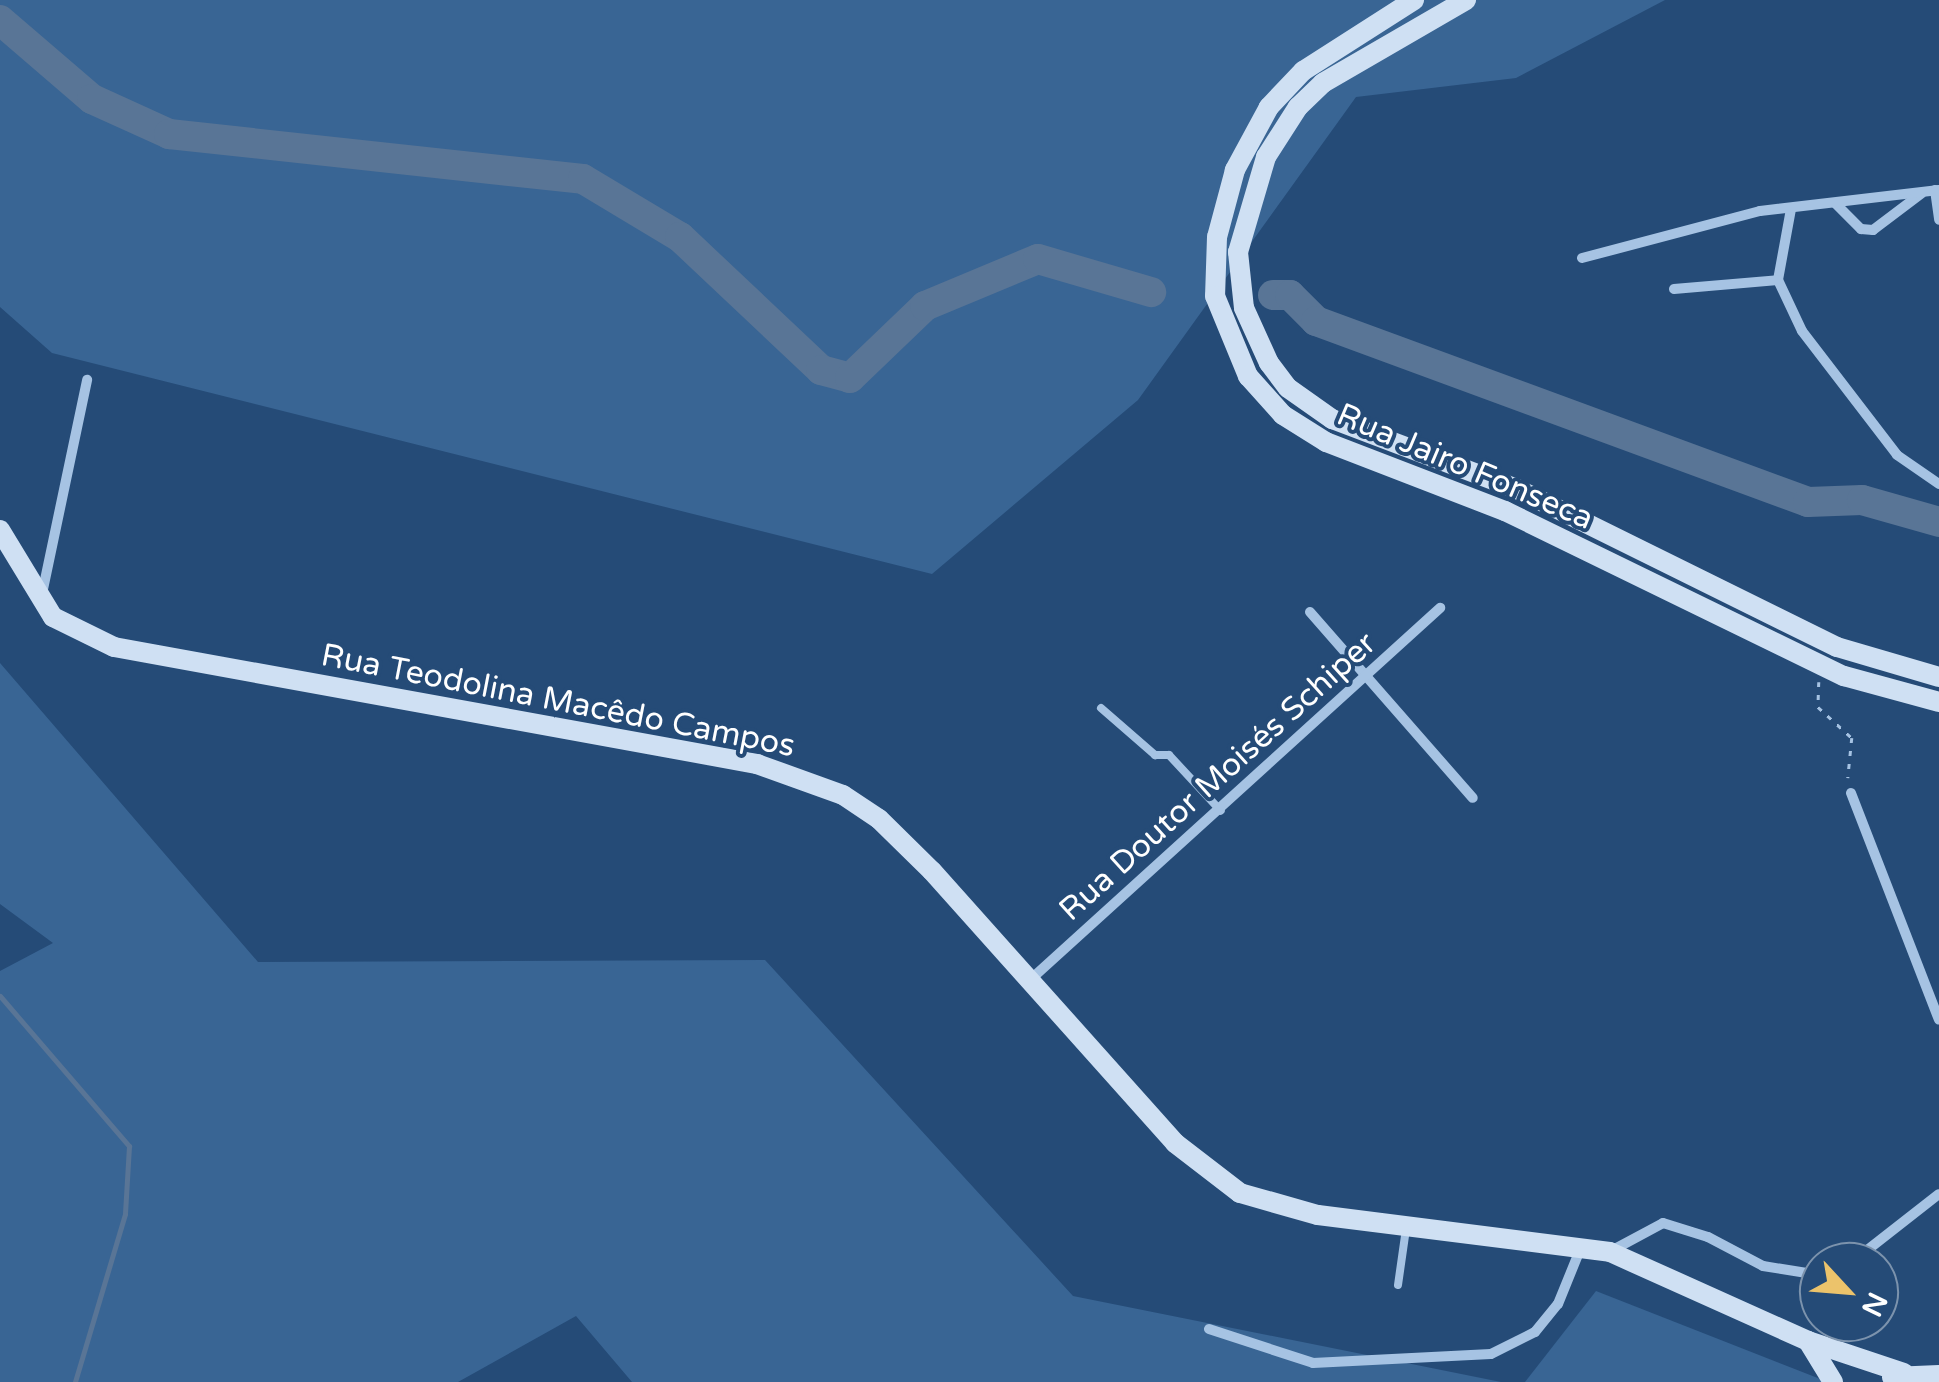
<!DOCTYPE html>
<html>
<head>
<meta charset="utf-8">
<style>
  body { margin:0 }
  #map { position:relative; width:1939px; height:1382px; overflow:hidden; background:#254b77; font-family:"Varela Round",sans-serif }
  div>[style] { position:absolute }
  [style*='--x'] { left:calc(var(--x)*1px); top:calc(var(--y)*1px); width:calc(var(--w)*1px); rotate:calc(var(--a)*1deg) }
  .green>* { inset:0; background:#396594 }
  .stream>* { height:5px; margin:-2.5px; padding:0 2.5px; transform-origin:2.5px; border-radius:2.5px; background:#597596 }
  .river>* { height:30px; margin:-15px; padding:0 15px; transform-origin:15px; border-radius:15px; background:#597596 }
  .path>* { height:2.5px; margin-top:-1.25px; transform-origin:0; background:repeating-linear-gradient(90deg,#a6c3e3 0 5px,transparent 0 13px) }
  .lane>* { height:8px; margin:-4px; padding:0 4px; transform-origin:4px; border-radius:4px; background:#a6c3e3 }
  .street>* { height:10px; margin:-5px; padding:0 5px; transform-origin:5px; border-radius:5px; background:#a6c3e3 }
  .secondary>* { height:20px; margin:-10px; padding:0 10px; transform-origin:10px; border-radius:10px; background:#cfe0f3 }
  span { translate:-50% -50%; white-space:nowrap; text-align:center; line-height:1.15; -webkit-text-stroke:8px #254b77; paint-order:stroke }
  .street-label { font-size:32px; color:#fff }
  .north { position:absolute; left:1799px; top:1242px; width:100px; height:100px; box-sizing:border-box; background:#254b77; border:2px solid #7c93ad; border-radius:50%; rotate:116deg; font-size:28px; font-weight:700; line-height:40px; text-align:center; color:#fff }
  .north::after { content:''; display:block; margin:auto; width:35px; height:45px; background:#ecc36b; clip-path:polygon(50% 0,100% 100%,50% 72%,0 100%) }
</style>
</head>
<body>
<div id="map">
  <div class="green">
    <i style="clip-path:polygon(0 0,1665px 0,1516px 78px,1356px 97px,1138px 400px,932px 574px,52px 353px,0 307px)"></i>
    <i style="clip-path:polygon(0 663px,258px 962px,765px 960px,1073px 1296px,1501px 1382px,632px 1382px,576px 1316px,458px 1382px,0 1382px,0 971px,53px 943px,0 904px)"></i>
    <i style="clip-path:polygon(1596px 1291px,1828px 1382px,1525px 1382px)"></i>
  </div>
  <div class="stream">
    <i style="--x:0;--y:996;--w:198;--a:49.3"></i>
    <i style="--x:129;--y:1146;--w:68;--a:93.4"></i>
    <i style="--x:125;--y:1214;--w:175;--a:106.6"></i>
  </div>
  <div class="river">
    <i style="--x:0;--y:20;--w:121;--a:40.7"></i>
    <i style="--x:92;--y:99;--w:85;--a:24.4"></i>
    <i style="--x:169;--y:134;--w:416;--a:6.2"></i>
    <i style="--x:583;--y:179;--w:113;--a:30.9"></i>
    <i style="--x:680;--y:237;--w:194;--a:43.3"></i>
    <i style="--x:821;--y:370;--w:30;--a:15"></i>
    <i style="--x:850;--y:378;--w:104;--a:-43.8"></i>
    <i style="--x:925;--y:306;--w:122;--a:-22.6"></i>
    <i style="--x:1038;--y:259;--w:118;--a:16.3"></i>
    <i style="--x:1273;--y:295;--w:17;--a:0"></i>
    <i style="--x:1290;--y:295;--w:37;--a:45"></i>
    <i style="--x:1316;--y:321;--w:524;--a:20.2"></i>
    <i style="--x:1808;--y:502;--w:54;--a:-2.1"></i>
    <i style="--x:1862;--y:500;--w:80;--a:15.9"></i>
  </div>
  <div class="path">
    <i style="--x:1819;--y:682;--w:25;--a:92"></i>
    <i style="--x:1818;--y:707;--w:46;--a:42.4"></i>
    <i style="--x:1852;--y:738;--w:40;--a:95.7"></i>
  </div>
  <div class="lane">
    <i style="--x:1101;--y:708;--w:72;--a:41"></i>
    <i style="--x:1155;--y:755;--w:14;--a:0"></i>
    <i style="--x:1169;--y:755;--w:76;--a:47.1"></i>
    <i style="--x:1398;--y:1285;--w:57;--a:-81.9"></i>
  </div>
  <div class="street">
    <i style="--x:1935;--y:190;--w:30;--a:82"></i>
    <i style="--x:1835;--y:203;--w:37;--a:45"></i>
    <i style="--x:1861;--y:229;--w:12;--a:5"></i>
    <i style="--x:1873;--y:230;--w:61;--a:-37.1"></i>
    <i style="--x:1791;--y:209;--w:72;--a:100.4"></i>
    <i style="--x:1778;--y:280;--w:56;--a:64.8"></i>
    <i style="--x:1802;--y:331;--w:156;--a:52.5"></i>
    <i style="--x:1897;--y:455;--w:51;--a:34.6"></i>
    <i style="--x:1582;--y:258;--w:184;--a:-14.8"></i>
    <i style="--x:1760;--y:211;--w:180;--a:-6.7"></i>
    <i style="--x:1674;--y:289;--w:104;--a:-4.9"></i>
    <i style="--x:42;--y:594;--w:219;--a:-78.1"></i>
    <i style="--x:1310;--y:612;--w:247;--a:48.8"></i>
    <i style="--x:1851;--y:793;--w:243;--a:68.8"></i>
    <i style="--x:1030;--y:980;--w:554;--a:-42.22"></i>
    <i style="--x:1611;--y:1251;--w:59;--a:-28.3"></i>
    <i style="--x:1663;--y:1223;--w:47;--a:17.3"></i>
    <i style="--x:1708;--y:1237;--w:62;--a:27.8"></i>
    <i style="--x:1763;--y:1266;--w:57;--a:9.1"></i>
    <i style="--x:1852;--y:1262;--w:110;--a:-38"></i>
    <i style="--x:1209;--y:1329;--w:109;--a:18.1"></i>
    <i style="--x:1313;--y:1363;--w:178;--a:-2.9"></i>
    <i style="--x:1491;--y:1354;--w:49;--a:-26.6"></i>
    <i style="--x:1535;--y:1332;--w:36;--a:-51"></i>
    <i style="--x:1558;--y:1304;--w:64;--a:-67.9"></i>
  </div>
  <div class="secondary">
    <i style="--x:1414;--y:0;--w:132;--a:147.4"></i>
    <i style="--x:1303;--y:71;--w:50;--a:133.4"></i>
    <i style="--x:1269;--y:107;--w:72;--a:118.4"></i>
    <i style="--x:1235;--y:170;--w:69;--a:105"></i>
    <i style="--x:1217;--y:237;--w:59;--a:91.9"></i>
    <i style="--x:1215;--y:296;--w:87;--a:67.6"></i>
    <i style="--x:1248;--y:376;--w:52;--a:48.1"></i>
    <i style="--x:1283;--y:415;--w:51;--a:32.1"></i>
    <i style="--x:1326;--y:442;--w:192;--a:21.1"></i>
    <i style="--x:1505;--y:511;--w:377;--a:26"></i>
    <i style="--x:1844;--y:676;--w:98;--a:15.3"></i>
    <i style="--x:1466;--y:0;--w:165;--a:149.9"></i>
    <i style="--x:1323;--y:83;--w:35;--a:136"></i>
    <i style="--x:1298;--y:107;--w:59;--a:122.6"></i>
    <i style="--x:1266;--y:157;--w:99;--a:106.4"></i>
    <i style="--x:1238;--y:252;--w:56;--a:83.9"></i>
    <i style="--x:1244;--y:308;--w:60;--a:65.6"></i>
    <i style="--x:1269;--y:363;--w:31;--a:53"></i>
    <i style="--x:1288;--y:388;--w:54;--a:35.2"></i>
    <i style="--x:1332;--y:419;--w:196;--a:20.7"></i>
    <i style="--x:1515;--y:488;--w:359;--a:26.3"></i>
    <i style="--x:1837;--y:647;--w:106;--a:16.4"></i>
    <i style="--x:0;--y:530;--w:102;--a:58.7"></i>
    <i style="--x:53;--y:617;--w:68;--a:26.2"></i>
    <i style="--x:114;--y:647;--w:654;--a:10.31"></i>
    <i style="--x:757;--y:764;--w:91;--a:19.8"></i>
    <i style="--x:843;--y:795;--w:43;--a:33.7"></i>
    <i style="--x:879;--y:819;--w:74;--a:44.5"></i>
    <i style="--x:932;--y:871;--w:365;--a:48.2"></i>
    <i style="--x:1175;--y:1143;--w:82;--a:37.6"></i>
    <i style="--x:1240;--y:1193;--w:81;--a:15.8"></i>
    <i style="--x:1318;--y:1215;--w:294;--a:7.2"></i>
    <i style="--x:1610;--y:1252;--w:217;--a:24.2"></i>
    <i style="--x:1808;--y:1341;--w:101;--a:18.4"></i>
    <i style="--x:1808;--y:1341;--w:48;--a:58.6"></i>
    <i style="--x:1892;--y:1377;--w:47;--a:-2.4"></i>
  </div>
  <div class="street-label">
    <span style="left:1465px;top:467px;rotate:23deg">Rua Jairo Fonseca</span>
    <span style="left:558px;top:701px;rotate:11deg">Rua Teodolina Macêdo Campos</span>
    <span style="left:1218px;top:777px;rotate:-42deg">Rua Doutor Moisés Schiper</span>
  </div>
  <div class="north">N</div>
</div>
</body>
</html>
